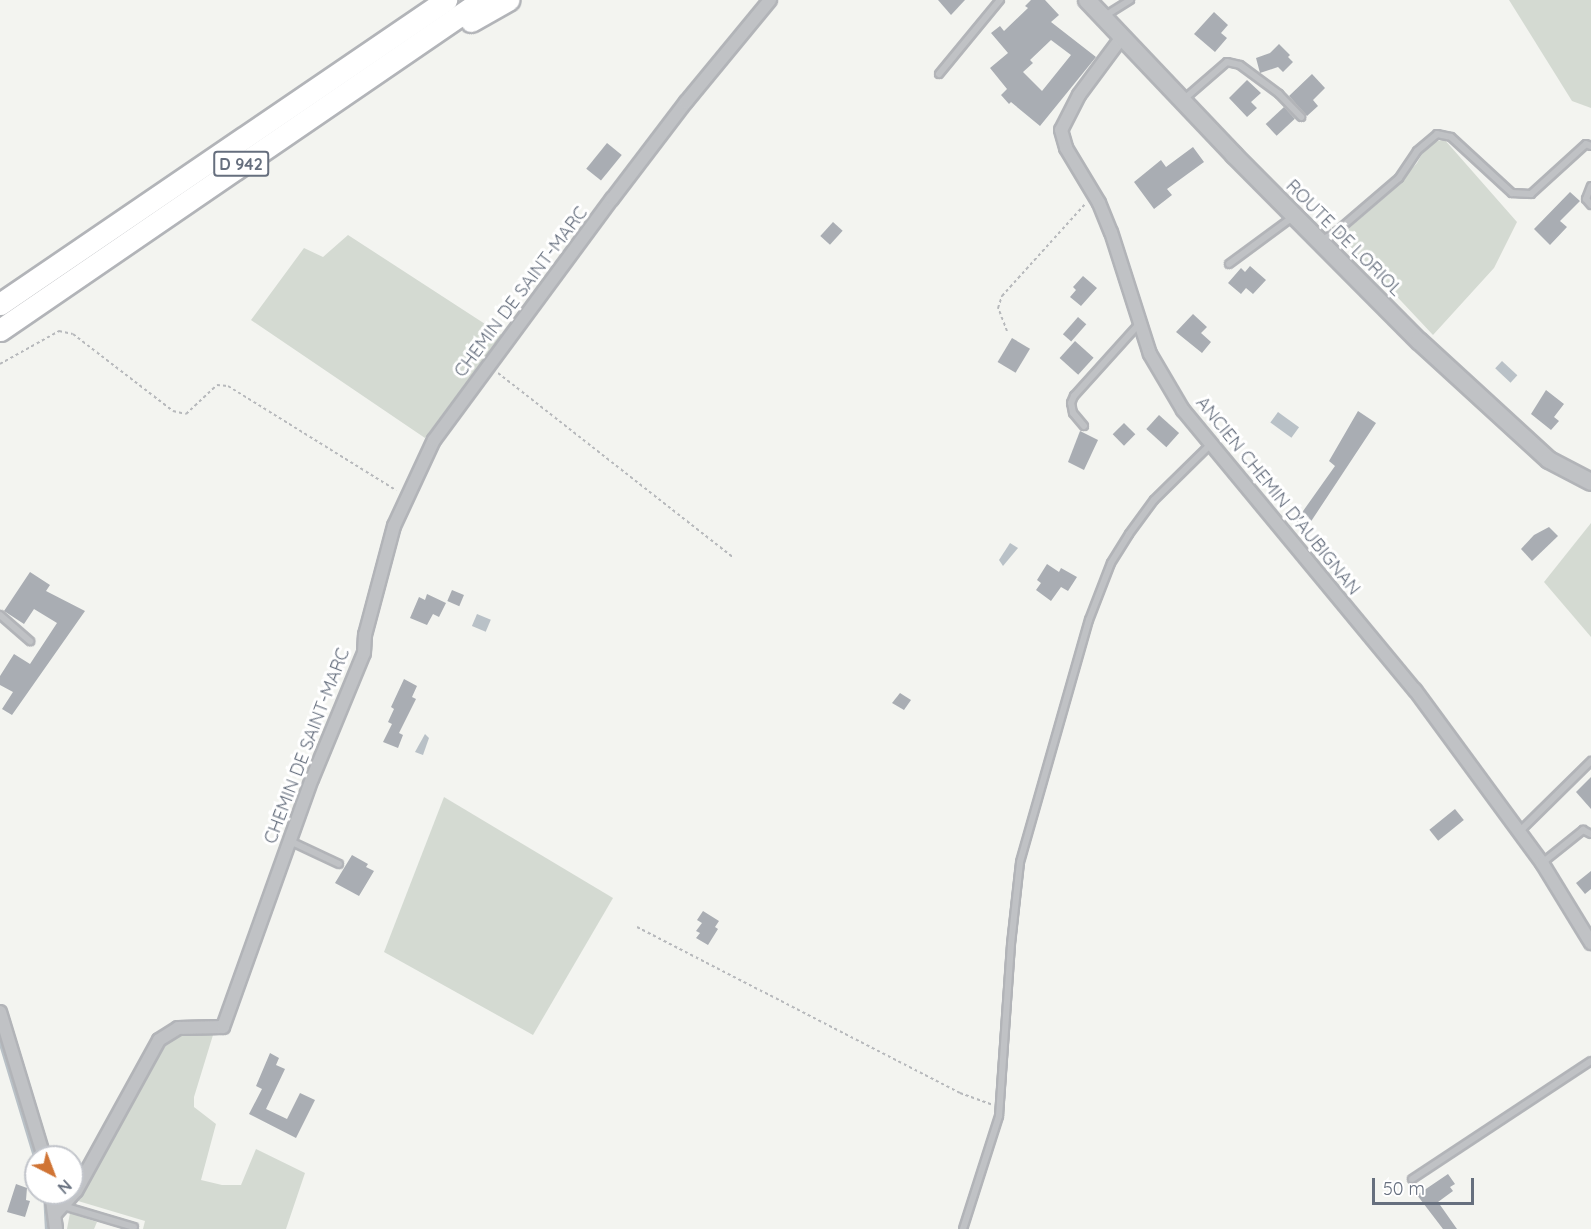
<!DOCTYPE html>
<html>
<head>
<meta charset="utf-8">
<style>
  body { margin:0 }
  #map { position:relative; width:1591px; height:1229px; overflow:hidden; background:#f3f4f0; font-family:Quicksand,sans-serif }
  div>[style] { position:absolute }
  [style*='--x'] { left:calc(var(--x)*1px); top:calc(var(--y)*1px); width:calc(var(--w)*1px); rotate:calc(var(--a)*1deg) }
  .green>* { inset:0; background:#d4dad2 }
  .water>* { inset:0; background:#b9c1c7; transform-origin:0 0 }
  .stream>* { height:4px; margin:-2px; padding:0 2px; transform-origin:2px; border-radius:2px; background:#b9c1c7 }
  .building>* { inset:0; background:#a9adb3; transform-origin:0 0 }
  .path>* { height:2px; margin-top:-1px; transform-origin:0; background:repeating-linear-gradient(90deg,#b7b9bc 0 3px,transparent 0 6px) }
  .roads { filter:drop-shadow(2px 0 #b2b4b8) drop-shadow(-2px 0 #b2b4b8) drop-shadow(0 2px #b2b4b8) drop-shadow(0 -2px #b2b4b8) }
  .service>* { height:6px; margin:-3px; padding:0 3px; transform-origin:3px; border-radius:3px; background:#c0c2c5 }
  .minor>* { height:12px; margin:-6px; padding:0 6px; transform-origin:6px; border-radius:6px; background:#c0c2c5 }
  .tertiary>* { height:16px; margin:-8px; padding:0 8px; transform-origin:8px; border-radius:8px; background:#c0c2c5 }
  .trunk>* { height:21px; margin:-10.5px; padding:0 10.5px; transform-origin:10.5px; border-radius:10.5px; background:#fff }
  span { translate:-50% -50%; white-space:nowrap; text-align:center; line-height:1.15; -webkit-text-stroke:6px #fff; paint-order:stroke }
  .shield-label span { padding:2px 4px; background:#fff; border:2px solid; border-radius:4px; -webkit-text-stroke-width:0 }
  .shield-label { font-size:16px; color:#666f7e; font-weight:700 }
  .street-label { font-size:18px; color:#666f7e }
  .north { position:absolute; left:24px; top:1145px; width:60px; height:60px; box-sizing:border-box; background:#fff; border:2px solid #c2c5cb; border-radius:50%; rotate:138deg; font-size:16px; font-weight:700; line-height:24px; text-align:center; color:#666f7e }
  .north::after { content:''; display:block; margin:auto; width:21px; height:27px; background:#d07434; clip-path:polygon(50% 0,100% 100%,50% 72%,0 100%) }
  .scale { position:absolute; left:1372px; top:1178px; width:102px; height:27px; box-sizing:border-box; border:3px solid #666f7e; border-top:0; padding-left:8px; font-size:18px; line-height:21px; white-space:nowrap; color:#666f7e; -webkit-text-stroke:4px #fff; paint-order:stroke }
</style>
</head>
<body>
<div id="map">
  <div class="green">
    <i style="clip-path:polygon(1509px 0,1591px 0,1591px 108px,1572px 101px)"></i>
    <i style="clip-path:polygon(1444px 139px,1517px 222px,1494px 268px,1433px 335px,1340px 236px,1390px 193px,1417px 163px,1427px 145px)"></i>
    <i style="clip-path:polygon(348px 235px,502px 335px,425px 438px,251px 320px,304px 248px,323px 257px)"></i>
    <i style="clip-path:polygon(1591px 523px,1591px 637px,1544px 582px)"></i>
    <i style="clip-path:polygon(444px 797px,613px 898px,533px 1035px,384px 952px)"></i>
    <i style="clip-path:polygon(187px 1029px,213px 1035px,194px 1097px,194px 1107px,216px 1124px,201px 1180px,222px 1185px,241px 1185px,256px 1149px,305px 1173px,286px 1229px,143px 1229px,145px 1221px,78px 1201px,155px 1061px,176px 1031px)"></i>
    <i style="clip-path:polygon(70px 1213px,97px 1222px,94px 1229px,67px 1229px)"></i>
  </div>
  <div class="water">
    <i style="left:1502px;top:361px;width:21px;height:10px;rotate:43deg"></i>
    <i style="left:1278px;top:412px;width:26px;height:13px;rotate:36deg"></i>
    <i style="clip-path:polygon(1010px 543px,1018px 548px,1003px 566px,999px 560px)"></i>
    <i style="left:477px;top:614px;width:15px;height:13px;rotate:23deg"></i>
    <i style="clip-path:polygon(425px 734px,429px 738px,423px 755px,415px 752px)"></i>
  </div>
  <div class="stream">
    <i style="--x:0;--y:1041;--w:124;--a:73.2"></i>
    <i style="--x:45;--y:1193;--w:36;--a:87"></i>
  </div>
  <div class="building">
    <i style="clip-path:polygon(938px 0,965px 0,951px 15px)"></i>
    <i style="clip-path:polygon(evenodd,1031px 0,1045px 0,1059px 15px,1051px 22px,1096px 57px,1040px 126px,1011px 102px,1009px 104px,1001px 95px,1007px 89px,990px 68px,1008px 53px,991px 33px,1000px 26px,1004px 31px,1028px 8px,1025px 6px,1031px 0,1051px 40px,1071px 55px,1042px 91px,1023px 72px,1033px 63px,1030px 60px,1051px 40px)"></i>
    <i style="clip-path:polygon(1214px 12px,1228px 25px,1221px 33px,1227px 38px,1215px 52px,1194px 34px)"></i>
    <i style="clip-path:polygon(1279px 44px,1290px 55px,1288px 57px,1293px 62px,1283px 72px,1278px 67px,1260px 73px,1256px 58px,1270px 53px)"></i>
    <i style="clip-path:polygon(1312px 74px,1325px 88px,1313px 100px,1318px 106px,1307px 116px,1289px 96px)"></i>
    <i style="clip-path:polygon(1247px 80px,1261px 93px,1251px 102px,1257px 108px,1247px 117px,1229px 98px)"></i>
    <i style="left:1284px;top:107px;width:16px;height:25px;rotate:47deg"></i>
    <i style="left:607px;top:143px;width:19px;height:33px;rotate:39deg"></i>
    <i style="clip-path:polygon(1193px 147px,1204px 162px,1167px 189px,1172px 195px,1154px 209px,1134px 182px,1161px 160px,1166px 167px)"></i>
    <i style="clip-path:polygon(1570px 192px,1580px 201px,1560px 221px,1567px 227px,1550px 245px,1534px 229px)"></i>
    <i style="left:833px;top:222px;width:13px;height:19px;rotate:42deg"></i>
    <i style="clip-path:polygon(1250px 266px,1266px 280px,1253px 294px,1246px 288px,1241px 294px,1228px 283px,1241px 268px,1245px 272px)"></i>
    <i style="clip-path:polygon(1083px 276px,1097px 288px,1081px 306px,1070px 297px,1076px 290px,1073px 287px)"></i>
    <i style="clip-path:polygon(1193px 314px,1207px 327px,1201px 333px,1211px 342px,1202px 353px,1176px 332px)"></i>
    <i style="left:1078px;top:317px;width:11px;height:23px;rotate:41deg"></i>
    <i style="left:1012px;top:338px;width:21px;height:28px;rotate:31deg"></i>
    <i style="left:1075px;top:341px;width:25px;height:23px;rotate:42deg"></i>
    <i style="clip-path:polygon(1546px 390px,1564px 404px,1554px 417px,1559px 421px,1551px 430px,1531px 414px)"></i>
    <i style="clip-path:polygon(1358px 411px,1376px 423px,1306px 529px,1296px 521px,1335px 466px,1329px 461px)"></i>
    <i style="left:1159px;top:415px;width:27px;height:19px;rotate:42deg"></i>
    <i style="left:1124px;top:423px;width:16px;height:16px;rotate:45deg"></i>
    <i style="clip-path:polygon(1080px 431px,1098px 440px,1084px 470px,1068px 462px)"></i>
    <i style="clip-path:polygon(1549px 527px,1558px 536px,1532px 561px,1521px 549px,1534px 535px)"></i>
    <i style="clip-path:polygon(1047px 564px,1059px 572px,1061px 568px,1077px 577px,1068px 591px,1061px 587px,1051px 601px,1036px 590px,1041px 583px,1037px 580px)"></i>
    <i style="clip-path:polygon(30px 572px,50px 585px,46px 591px,85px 611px,12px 715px,2px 709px,13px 692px,0 685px,0 676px,14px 654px,30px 664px,57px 623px,34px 609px,24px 624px,4px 611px)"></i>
    <i style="left:452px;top:590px;width:13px;height:12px;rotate:23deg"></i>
    <i style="clip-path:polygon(427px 594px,446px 603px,439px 617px,433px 614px,427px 625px,410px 618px,419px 597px,425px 600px)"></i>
    <i style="clip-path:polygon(404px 679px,417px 686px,412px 697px,416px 699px,399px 733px,403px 735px,398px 748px,383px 742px,392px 724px,388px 722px,394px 709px,391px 707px)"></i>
    <i style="clip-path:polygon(900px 693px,911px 700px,904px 710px,892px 703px)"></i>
    <i style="clip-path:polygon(1591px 777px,1591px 809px,1576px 792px)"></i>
    <i style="left:1455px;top:809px;width:14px;height:33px;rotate:51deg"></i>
    <i style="clip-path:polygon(352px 855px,368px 864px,366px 867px,374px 871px,359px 896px,335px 883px)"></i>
    <i style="clip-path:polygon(1591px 871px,1591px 889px,1585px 894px,1576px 883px)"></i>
    <i style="clip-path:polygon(703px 911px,719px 921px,715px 927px,718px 929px,708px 945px,696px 938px,700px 933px,696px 931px,702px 923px,697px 920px)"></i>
    <i style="clip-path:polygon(270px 1053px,279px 1058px,276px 1065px,285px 1069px,266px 1109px,287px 1119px,300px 1093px,315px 1100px,296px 1138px,249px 1114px,262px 1089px,256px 1086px)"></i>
    <i style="clip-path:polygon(1448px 1174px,1455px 1184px,1450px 1187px,1453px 1191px,1438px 1202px,1457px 1229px,1443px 1229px,1417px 1195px)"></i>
    <i style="clip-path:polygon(16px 1184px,27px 1188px,26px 1200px,30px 1201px,25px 1217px,7px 1212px)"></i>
  </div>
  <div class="path">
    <i style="--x:1007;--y:331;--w:25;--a:-111"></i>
    <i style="--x:998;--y:308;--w:13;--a:-72"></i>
    <i style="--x:1002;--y:296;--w:125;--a:-47.9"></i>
    <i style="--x:0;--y:364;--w:68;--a:-29.2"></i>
    <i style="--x:59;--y:331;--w:14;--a:12"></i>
    <i style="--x:73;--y:334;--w:126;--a:37.6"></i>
    <i style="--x:173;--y:411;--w:13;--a:13"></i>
    <i style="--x:186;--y:414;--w:42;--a:-43.1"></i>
    <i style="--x:217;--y:385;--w:11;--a:5"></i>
    <i style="--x:228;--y:386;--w:198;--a:31.8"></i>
    <i style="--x:498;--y:373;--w:298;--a:38.1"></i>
    <i style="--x:637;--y:927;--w:363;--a:27.2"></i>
    <i style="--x:960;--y:1093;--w:33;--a:20"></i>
  </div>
  <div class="roads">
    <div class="service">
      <i style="--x:1103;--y:17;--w:32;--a:-32"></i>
      <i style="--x:939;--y:74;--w:96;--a:-50.5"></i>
      <i style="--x:1183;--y:100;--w:58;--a:-40.8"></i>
      <i style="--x:1227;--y:62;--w:13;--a:13"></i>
      <i style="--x:1240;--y:65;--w:49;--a:36.6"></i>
      <i style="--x:1279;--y:94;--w:32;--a:46"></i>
      <i style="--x:1591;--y:186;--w:14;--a:111"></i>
      <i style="--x:1586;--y:199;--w:8;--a:50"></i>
      <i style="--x:1320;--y:241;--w:18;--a:-29"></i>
      <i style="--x:1336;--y:232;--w:83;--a:-40.6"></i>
      <i style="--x:1399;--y:178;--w:32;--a:-56"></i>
      <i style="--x:1417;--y:151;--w:26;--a:-40"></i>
      <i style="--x:1437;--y:134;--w:14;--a:12"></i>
      <i style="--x:1451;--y:137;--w:83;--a:42.6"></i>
      <i style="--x:1512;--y:193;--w:19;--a:3"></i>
      <i style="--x:1531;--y:194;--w:74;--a:-42.3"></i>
      <i style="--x:1586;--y:144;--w:5;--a:22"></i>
      <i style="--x:1229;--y:264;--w:81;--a:-36.4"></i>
      <i style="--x:1084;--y:426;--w:17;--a:-130"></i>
      <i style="--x:1073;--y:413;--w:10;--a:-101"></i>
      <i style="--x:1071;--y:403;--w:8;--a:-67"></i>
      <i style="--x:1074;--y:396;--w:97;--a:-47.9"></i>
      <i style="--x:0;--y:615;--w:40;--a:41"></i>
      <i style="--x:1520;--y:831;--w:100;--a:-44.6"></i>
      <i style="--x:290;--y:841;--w:54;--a:25.1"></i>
      <i style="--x:1542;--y:863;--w:53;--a:-38.8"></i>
      <i style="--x:1583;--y:830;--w:9;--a:27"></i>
      <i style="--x:1412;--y:1179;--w:214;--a:-33.4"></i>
      <i style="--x:63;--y:1206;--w:74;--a:16.5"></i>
      <i style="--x:963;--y:1229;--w:119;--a:-72.3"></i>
      <i style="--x:999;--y:1116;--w:172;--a:-86"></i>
      <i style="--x:1011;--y:944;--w:82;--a:-83.7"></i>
      <i style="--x:1020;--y:862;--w:252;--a:-74.1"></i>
      <i style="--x:1089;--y:620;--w:61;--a:-68.9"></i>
      <i style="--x:1111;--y:563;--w:34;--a:-58"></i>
      <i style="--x:1129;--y:534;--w:42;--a:-53.7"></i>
      <i style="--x:1154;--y:500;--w:80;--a:-44.5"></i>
    </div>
    <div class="minor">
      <i style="--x:1122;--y:37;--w:72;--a:126.6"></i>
      <i style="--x:1079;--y:95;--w:39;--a:117"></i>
      <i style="--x:1061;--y:130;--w:19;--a:74"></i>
      <i style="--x:1066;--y:148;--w:64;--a:59"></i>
      <i style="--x:1099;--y:203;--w:31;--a:68"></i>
      <i style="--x:1111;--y:232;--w:128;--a:72.3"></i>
      <i style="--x:1150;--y:354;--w:65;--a:59.5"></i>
      <i style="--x:1183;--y:410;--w:364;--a:50.4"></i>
      <i style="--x:1415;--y:690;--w:215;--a:53.7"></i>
      <i style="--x:1542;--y:863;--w:94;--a:58.5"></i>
      <i style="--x:0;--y:1012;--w:152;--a:73.1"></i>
      <i style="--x:51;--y:1193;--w:36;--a:82"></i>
      <i style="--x:55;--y:1214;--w:31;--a:-48"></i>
      <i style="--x:76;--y:1191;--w:172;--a:-61.2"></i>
      <i style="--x:159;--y:1040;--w:22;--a:-32"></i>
      <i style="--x:178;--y:1028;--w:45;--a:-1.3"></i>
      <i style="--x:223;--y:1027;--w:263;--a:-70.3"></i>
      <i style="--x:312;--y:779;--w:136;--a:-67.6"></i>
      <i style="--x:364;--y:653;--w:18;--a:-87"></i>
      <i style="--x:365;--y:635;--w:113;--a:-75.1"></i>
      <i style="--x:394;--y:526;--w:95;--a:-65.1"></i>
      <i style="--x:434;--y:440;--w:300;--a:-53.6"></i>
      <i style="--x:612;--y:199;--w:122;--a:-52.7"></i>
      <i style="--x:686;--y:102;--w:132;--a:-50.5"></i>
    </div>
    <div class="tertiary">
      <i style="--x:1087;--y:0;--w:214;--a:46.5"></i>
      <i style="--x:1234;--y:155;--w:262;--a:45.2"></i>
      <i style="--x:1419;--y:341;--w:176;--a:42.5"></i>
      <i style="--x:1549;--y:460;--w:47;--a:27.6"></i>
    </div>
    <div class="trunk">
      <i style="--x:471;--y:21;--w:43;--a:-29.6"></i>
      <i style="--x:0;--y:304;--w:540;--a:-34.28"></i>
      <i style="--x:0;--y:330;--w:584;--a:-34.4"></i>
    </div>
  </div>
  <div class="shield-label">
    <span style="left:241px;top:164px">D 942</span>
  </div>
  <div class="street-label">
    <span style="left:1344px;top:238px;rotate:45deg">ROUTE DE LORIOL</span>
    <span style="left:521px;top:292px;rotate:-53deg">CHEMIN DE SAINT-MARC</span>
    <span style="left:1278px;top:496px;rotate:51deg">ANCIEN CHEMIN D'AUBIGNAN</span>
    <span style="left:307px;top:746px;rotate:-69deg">CHEMIN DE SAINT-MARC</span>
  </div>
  <div class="north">N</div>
  <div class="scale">50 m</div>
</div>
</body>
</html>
